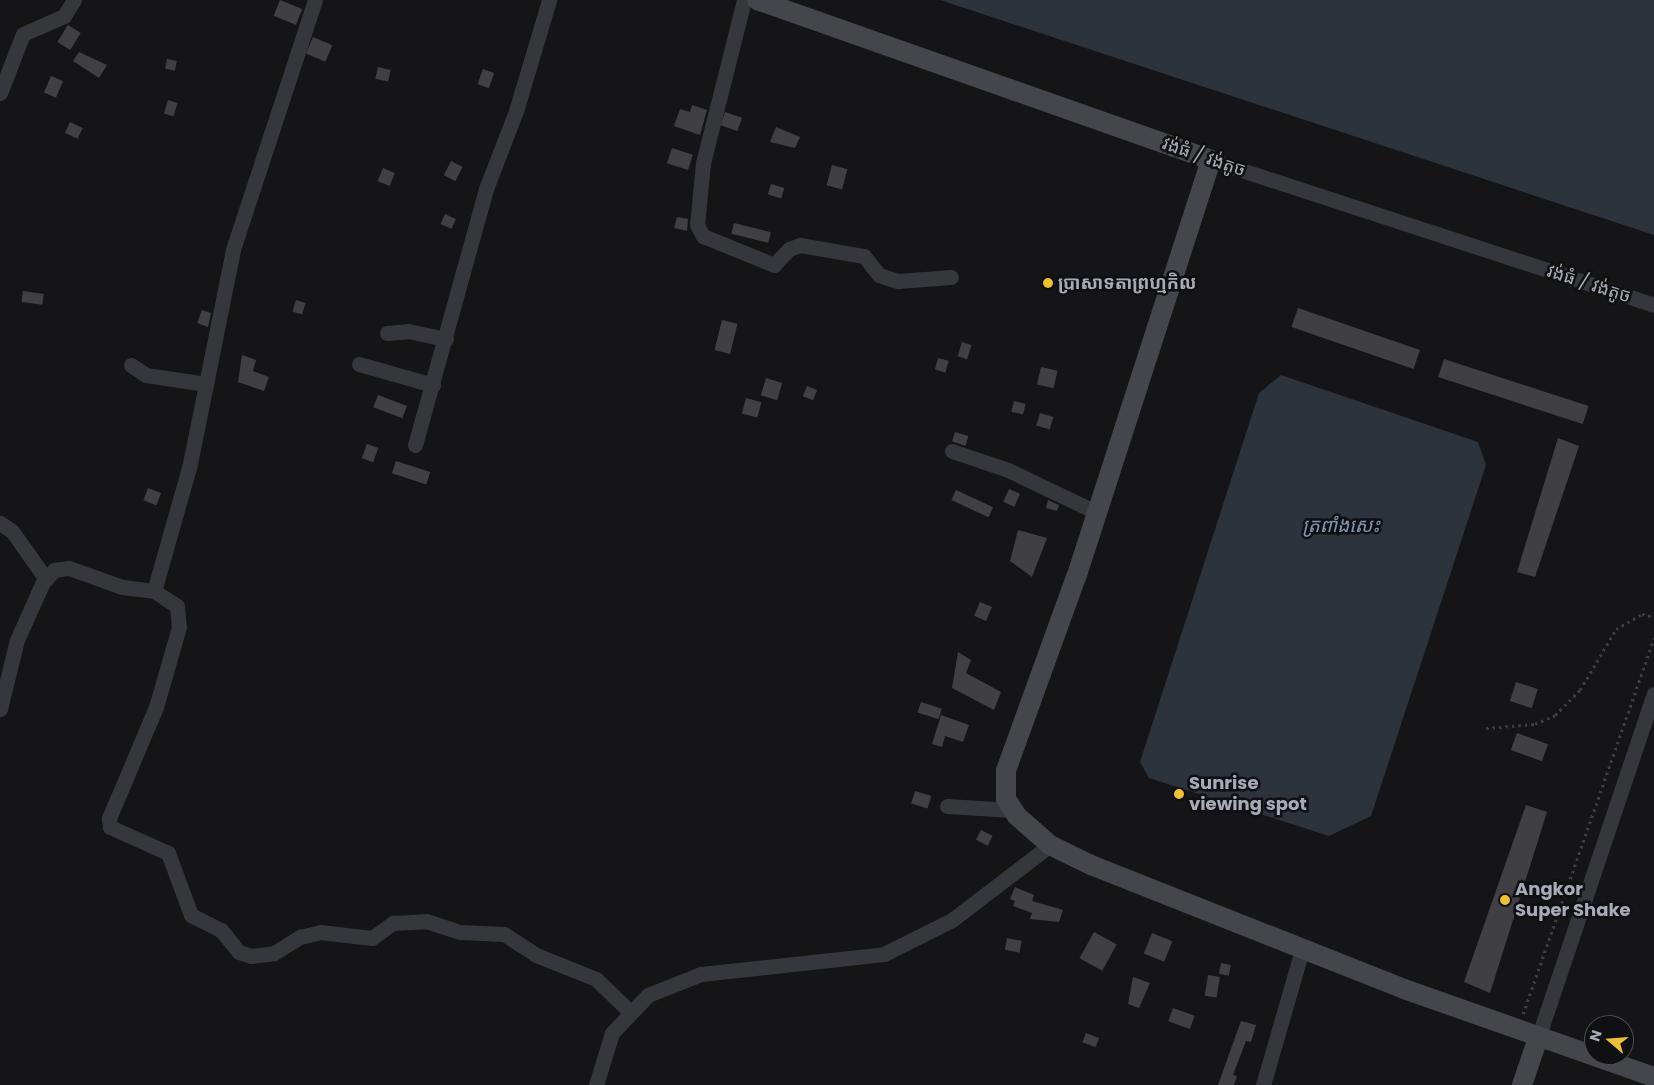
<!DOCTYPE html>
<html>
<head>
<meta charset="utf-8">
<style>
  body { margin:0 }
  #map { position:relative; width:1654px; height:1085px; overflow:hidden; background:#151517; font-family:Poppins,"Noto Sans Khmer",sans-serif }
  div>[style] { position:absolute }
  [style*='--x'] { left:calc(var(--x)*1px); top:calc(var(--y)*1px); width:calc(var(--w)*1px); rotate:calc(var(--a)*1deg) }
  .water>* { inset:0; background:#2c333b }
  .building>* { inset:0; background:#404044; transform-origin:0 0 }
  .path>* { height:2.5px; margin-top:-1.25px; transform-origin:0; background:repeating-linear-gradient(90deg,#3c3e43 0 2.5px,transparent 0 6.5px) }
  .minor>* { height:15px; margin:-7.5px; padding:0 7.5px; transform-origin:7.5px; border-radius:7.5px; background:#36373c }
  .secondary>* { height:20px; margin:-10px; padding:0 10px; transform-origin:10px; border-radius:10px; background:#44464c }
  .dots>* { width:14px; height:14px; translate:-50% -50%; box-sizing:border-box; border:2px solid #101012; border-radius:50% }
  span { translate:-50% -50%; white-space:nowrap; text-align:center; line-height:1.15; -webkit-text-stroke:5px #101012; paint-order:stroke }
  .street-label { font-size:18px; color:#a8abb7 }
  .poi-label { font-size:18px; color:#a8abb7; font-weight:700 }
  .left { translate:0 -50%; text-align:left }
  .water-label { font-size:19px; color:#8095b1; font-style:italic }
  .north { position:absolute; left:1584px; top:1015px; width:50px; height:50px; box-sizing:border-box; background:#101012; border:1px solid #4d4e54; border-radius:50%; rotate:288deg; font-size:14px; font-weight:700; line-height:20px; text-align:center; color:#a8abb7 }
  .north::after { content:''; display:block; margin:auto; width:18px; height:22px; background:#ecc138; clip-path:polygon(50% 0,100% 100%,50% 72%,0 100%) }
</style>
</head>
<body>
<div id="map">
  <div class="water">
    <i style="clip-path:polygon(940px 0,1654px 0,1654px 235px)"></i>
    <i style="clip-path:polygon(1281px 375px,1478px 442px,1486px 465px,1371px 816px,1329px 836px,1149px 778px,1140px 762px,1259px 393px)"></i>
  </div>
  <div class="building">
    <i style="left:280px;top:0;width:24px;height:17px;rotate:22deg"></i>
    <i style="left:68px;top:25px;width:15px;height:20px;rotate:32deg"></i>
    <i style="left:313px;top:37px;width:21px;height:18px;rotate:23deg"></i>
    <i style="clip-path:polygon(79px 52px,107px 65px,99px 78px,73px 61px)"></i>
    <i style="left:167px;top:59px;width:10px;height:10px;rotate:11deg"></i>
    <i style="left:378px;top:67px;width:13px;height:12px;rotate:13deg"></i>
    <i style="left:483px;top:69px;width:12px;height:16px;rotate:20deg"></i>
    <i style="left:51px;top:76px;width:13px;height:18px;rotate:23deg"></i>
    <i style="left:168px;top:100px;width:10px;height:14px;rotate:17deg"></i>
    <i style="clip-path:polygon(692px 105px,707px 110px,700px 135px,674px 126px,680px 109px,690px 112px)"></i>
    <i style="left:725px;top:112px;width:18px;height:14px;rotate:19deg"></i>
    <i style="left:70px;top:122px;width:14px;height:12px;rotate:25deg"></i>
    <i style="clip-path:polygon(776px 127px,800px 137px,795px 148px,770px 142px)"></i>
    <i style="left:672px;top:148px;width:22px;height:16px;rotate:18deg"></i>
    <i style="left:451px;top:161px;width:13px;height:16px;rotate:27deg"></i>
    <i style="left:832px;top:165px;width:16px;height:21px;rotate:15deg"></i>
    <i style="left:383px;top:168px;width:13px;height:14px;rotate:23deg"></i>
    <i style="left:771px;top:184px;width:14px;height:11px;rotate:17deg"></i>
    <i style="left:445px;top:214px;width:12px;height:11px;rotate:24deg"></i>
    <i style="clip-path:polygon(677px 217px,688px 219px,687px 231px,674px 228px)"></i>
    <i style="left:734px;top:223px;width:38px;height:11px;rotate:14deg"></i>
    <i style="left:23px;top:291px;width:21px;height:11px;rotate:8deg"></i>
    <i style="left:296px;top:300px;width:10px;height:12px;rotate:17deg"></i>
    <i style="left:1298px;top:308px;width:129px;height:20px;rotate:19deg"></i>
    <i style="clip-path:polygon(202px 310px,211px 313px,208px 327px,197px 323px)"></i>
    <i style="left:722px;top:320px;width:16px;height:31px;rotate:14deg"></i>
    <i style="left:962px;top:342px;width:10px;height:15px;rotate:17deg"></i>
    <i style="clip-path:polygon(242px 355px,256px 360px,253px 371px,269px 377px,264px 391px,238px 382px)"></i>
    <i style="left:938px;top:358px;width:11px;height:12px;rotate:15deg"></i>
    <i style="left:1444px;top:359px;width:152px;height:19px;rotate:18deg"></i>
    <i style="left:1041px;top:367px;width:17px;height:18px;rotate:13deg"></i>
    <i style="left:766px;top:378px;width:17px;height:18px;rotate:17deg"></i>
    <i style="left:807px;top:386px;width:11px;height:11px;rotate:22deg"></i>
    <i style="left:378px;top:395px;width:31px;height:13px;rotate:21deg"></i>
    <i style="left:746px;top:398px;width:16px;height:16px;rotate:15deg"></i>
    <i style="left:1014px;top:401px;width:12px;height:11px;rotate:14deg"></i>
    <i style="left:1040px;top:413px;width:14px;height:13px;rotate:17deg"></i>
    <i style="left:955px;top:432px;width:14px;height:10px;rotate:17deg"></i>
    <i style="clip-path:polygon(1558px 438px,1579px 446px,1535px 577px,1517px 572px)"></i>
    <i style="left:367px;top:444px;width:12px;height:15px;rotate:20deg"></i>
    <i style="left:396px;top:461px;width:36px;height:13px;rotate:18deg"></i>
    <i style="left:148px;top:488px;width:14px;height:13px;rotate:21deg"></i>
    <i style="left:1009px;top:489px;width:12px;height:14px;rotate:24deg"></i>
    <i style="left:956px;top:490px;width:41px;height:11px;rotate:25deg"></i>
    <i style="clip-path:polygon(1048px 500px,1059px 505px,1057px 511px,1046px 508px)"></i>
    <i style="clip-path:polygon(1018px 530px,1047px 538px,1032px 577px,1010px 561px)"></i>
    <i style="left:980px;top:602px;width:13px;height:15px;rotate:23deg"></i>
    <i style="clip-path:polygon(958px 652px,971px 660px,966px 673px,1001px 692px,994px 710px,952px 688px)"></i>
    <i style="left:1516px;top:682px;width:23px;height:20px;rotate:18deg"></i>
    <i style="left:921px;top:702px;width:22px;height:11px;rotate:18deg"></i>
    <i style="clip-path:polygon(941px 715px,969px 725px,963px 742px,945px 736px,942px 747px,932px 744px)"></i>
    <i style="left:1517px;top:733px;width:33px;height:18px;rotate:20deg"></i>
    <i style="left:915px;top:791px;width:17px;height:13px;rotate:17deg"></i>
    <i style="clip-path:polygon(1526px 805px,1547px 812px,1490px 993px,1464px 982px)"></i>
    <i style="left:981px;top:830px;width:13px;height:11px;rotate:27deg"></i>
    <i style="clip-path:polygon(1015px 887px,1034px 895px,1032px 901px,1063px 910px,1059px 922px,1030px 919px,1032px 913px,1013px 906px,1015px 901px,1010px 899px)"></i>
    <i style="left:1094px;top:932px;width:26px;height:30px;rotate:29deg"></i>
    <i style="left:1152px;top:933px;width:22px;height:22px;rotate:22deg"></i>
    <i style="left:1007px;top:938px;width:15px;height:12px;rotate:11deg"></i>
    <i style="left:1221px;top:963px;width:10px;height:11px;rotate:11deg"></i>
    <i style="left:1208px;top:975px;width:12px;height:21px;rotate:9deg"></i>
    <i style="clip-path:polygon(1133px 977px,1150px 983px,1139px 1008px,1128px 1004px)"></i>
    <i style="left:1173px;top:1008px;width:23px;height:14px;rotate:20deg"></i>
    <i style="clip-path:polygon(1241px 1021px,1256px 1025px,1251px 1042px,1246px 1041px,1233px 1075px,1237px 1076px,1234px 1085px,1218px 1085px)"></i>
    <i style="left:1086px;top:1033px;width:14px;height:10px;rotate:21deg"></i>
  </div>
  <div class="path">
    <i style="--x:1486;--y:728;--w:49;--a:-4.7"></i>
    <i style="--x:1535;--y:724;--w:22;--a:-24"></i>
    <i style="--x:1555;--y:715;--w:35;--a:-45"></i>
    <i style="--x:1580;--y:690;--w:71;--a:-59.5"></i>
    <i style="--x:1616;--y:629;--w:30;--a:-30"></i>
    <i style="--x:1642;--y:614;--w:12;--a:14"></i>
    <i style="--x:1523;--y:1014;--w:398;--a:-70.8"></i>
  </div>
  <div class="minor">
    <i style="--x:315;--y:0;--w:263;--a:108.2"></i>
    <i style="--x:233;--y:250;--w:218;--a:101.4"></i>
    <i style="--x:190;--y:464;--w:132;--a:105.8"></i>
    <i style="--x:154;--y:591;--w:27;--a:33"></i>
    <i style="--x:177;--y:606;--w:21;--a:85"></i>
    <i style="--x:179;--y:627;--w:83;--a:106"></i>
    <i style="--x:156;--y:707;--w:121;--a:112.9"></i>
    <i style="--x:109;--y:818;--w:9;--a:84"></i>
    <i style="--x:110;--y:827;--w:64;--a:24.1"></i>
    <i style="--x:168;--y:853;--w:66;--a:69.6"></i>
    <i style="--x:191;--y:915;--w:34;--a:27"></i>
    <i style="--x:221;--y:930;--w:28;--a:51"></i>
    <i style="--x:239;--y:952;--w:13;--a:18"></i>
    <i style="--x:251;--y:956;--w:23;--a:-7"></i>
    <i style="--x:274;--y:953;--w:31;--a:-32"></i>
    <i style="--x:300;--y:937;--w:21;--a:-14"></i>
    <i style="--x:320;--y:932;--w:52;--a:6.6"></i>
    <i style="--x:372;--y:938;--w:26;--a:-36"></i>
    <i style="--x:393;--y:923;--w:33;--a:-3"></i>
    <i style="--x:426;--y:921;--w:36;--a:18"></i>
    <i style="--x:460;--y:932;--w:44;--a:2.6"></i>
    <i style="--x:504;--y:934;--w:38;--a:33"></i>
    <i style="--x:536;--y:955;--w:65;--a:21.8"></i>
    <i style="--x:596;--y:979;--w:47;--a:44.1"></i>
    <i style="--x:744;--y:0;--w:168;--a:104.1"></i>
    <i style="--x:703;--y:163;--w:62;--a:95.5"></i>
    <i style="--x:697;--y:225;--w:13;--a:61"></i>
    <i style="--x:703;--y:236;--w:77;--a:22.2"></i>
    <i style="--x:774;--y:265;--w:22;--a:-47"></i>
    <i style="--x:789;--y:249;--w:12;--a:-20"></i>
    <i style="--x:800;--y:245;--w:65;--a:9.8"></i>
    <i style="--x:864;--y:256;--w:24;--a:52"></i>
    <i style="--x:879;--y:275;--w:20;--a:18"></i>
    <i style="--x:898;--y:281;--w:53;--a:-4.3"></i>
    <i style="--x:0;--y:93;--w:63;--a:-68.7"></i>
    <i style="--x:23;--y:34;--w:45;--a:-23.7"></i>
    <i style="--x:64;--y:16;--w:19;--a:-58"></i>
    <i style="--x:1211;--y:160;--w:466;--a:18.1"></i>
    <i style="--x:387;--y:333;--w:21;--a:-5"></i>
    <i style="--x:408;--y:331;--w:39;--a:12"></i>
    <i style="--x:359;--y:364;--w:77;--a:15.8"></i>
    <i style="--x:131;--y:365;--w:18;--a:34"></i>
    <i style="--x:146;--y:375;--w:61;--a:8.5"></i>
    <i style="--x:415;--y:445;--w:266;--a:-74.5"></i>
    <i style="--x:486;--y:189;--w:84;--a:-69"></i>
    <i style="--x:516;--y:111;--w:116;--a:-73.4"></i>
    <i style="--x:952;--y:451;--w:59;--a:18.7"></i>
    <i style="--x:1008;--y:470;--w:95;--a:25.5"></i>
    <i style="--x:0;--y:523;--w:14;--a:34"></i>
    <i style="--x:12;--y:531;--w:59;--a:54.7"></i>
    <i style="--x:0;--y:709;--w:71;--a:-76.2"></i>
    <i style="--x:17;--y:640;--w:64;--a:-65.9"></i>
    <i style="--x:43;--y:582;--w:16;--a:-47"></i>
    <i style="--x:54;--y:570;--w:15;--a:-8"></i>
    <i style="--x:69;--y:568;--w:56;--a:19.7"></i>
    <i style="--x:122;--y:587;--w:32;--a:7"></i>
    <i style="--x:947;--y:806;--w:65;--a:3.5"></i>
    <i style="--x:1538;--y:1038;--w:363;--a:-71.4"></i>
    <i style="--x:596;--y:1085;--w:54;--a:-72.9"></i>
    <i style="--x:612;--y:1033;--w:52;--a:-46.5"></i>
    <i style="--x:648;--y:995;--w:57;--a:-21.6"></i>
    <i style="--x:701;--y:974;--w:184;--a:-6.2"></i>
    <i style="--x:884;--y:954;--w:76;--a:-26.6"></i>
    <i style="--x:952;--y:920;--w:123;--a:-37.4"></i>
    <i style="--x:1263;--y:1085;--w:141;--a:-73.9"></i>
  </div>
  <div class="secondary">
    <i style="--x:757;--y:0;--w:481;--a:19.4"></i>
    <i style="--x:1211;--y:160;--w:438;--a:107.9"></i>
    <i style="--x:1076;--y:577;--w:205;--a:109.9"></i>
    <i style="--x:1006;--y:770;--w:29;--a:90"></i>
    <i style="--x:1006;--y:799;--w:20;--a:57"></i>
    <i style="--x:1017;--y:816;--w:44;--a:41.3"></i>
    <i style="--x:1050;--y:845;--w:46;--a:26"></i>
    <i style="--x:1091;--y:865;--w:337;--a:21.6"></i>
    <i style="--x:1404;--y:989;--w:265;--a:19.4"></i>
    <i style="--x:1522;--y:1085;--w:50;--a:-71.2"></i>
  </div>
  <div class="dots">
    <i style="left:1048px;top:283px;background:#ecc138"></i>
    <i style="left:1179px;top:794px;background:#ecc138"></i>
    <i style="left:1505px;top:900px;background:#ecc138"></i>
  </div>
  <div class="street-label">
    <span style="left:1204px;top:157px;rotate:19deg">វង់ធំ / វង់តូច</span>
    <span style="left:1589px;top:284px;rotate:18deg">វង់ធំ / វង់តូច</span>
  </div>
  <div class="poi-label">
    <span class="left" style="left:1058px;top:283px">ប្រាសាទតាព្រហ្មកិល</span>
    <span class="left" style="left:1189px;top:794px">Sunrise<br>viewing spot</span>
    <span class="left" style="left:1515px;top:900px">Angkor<br>Super Shake</span>
  </div>
  <div class="water-label">
    <span style="left:1341px;top:526px">ត្រពាំងសេះ</span>
  </div>
  <div class="north">N</div>
</div>
</body>
</html>
